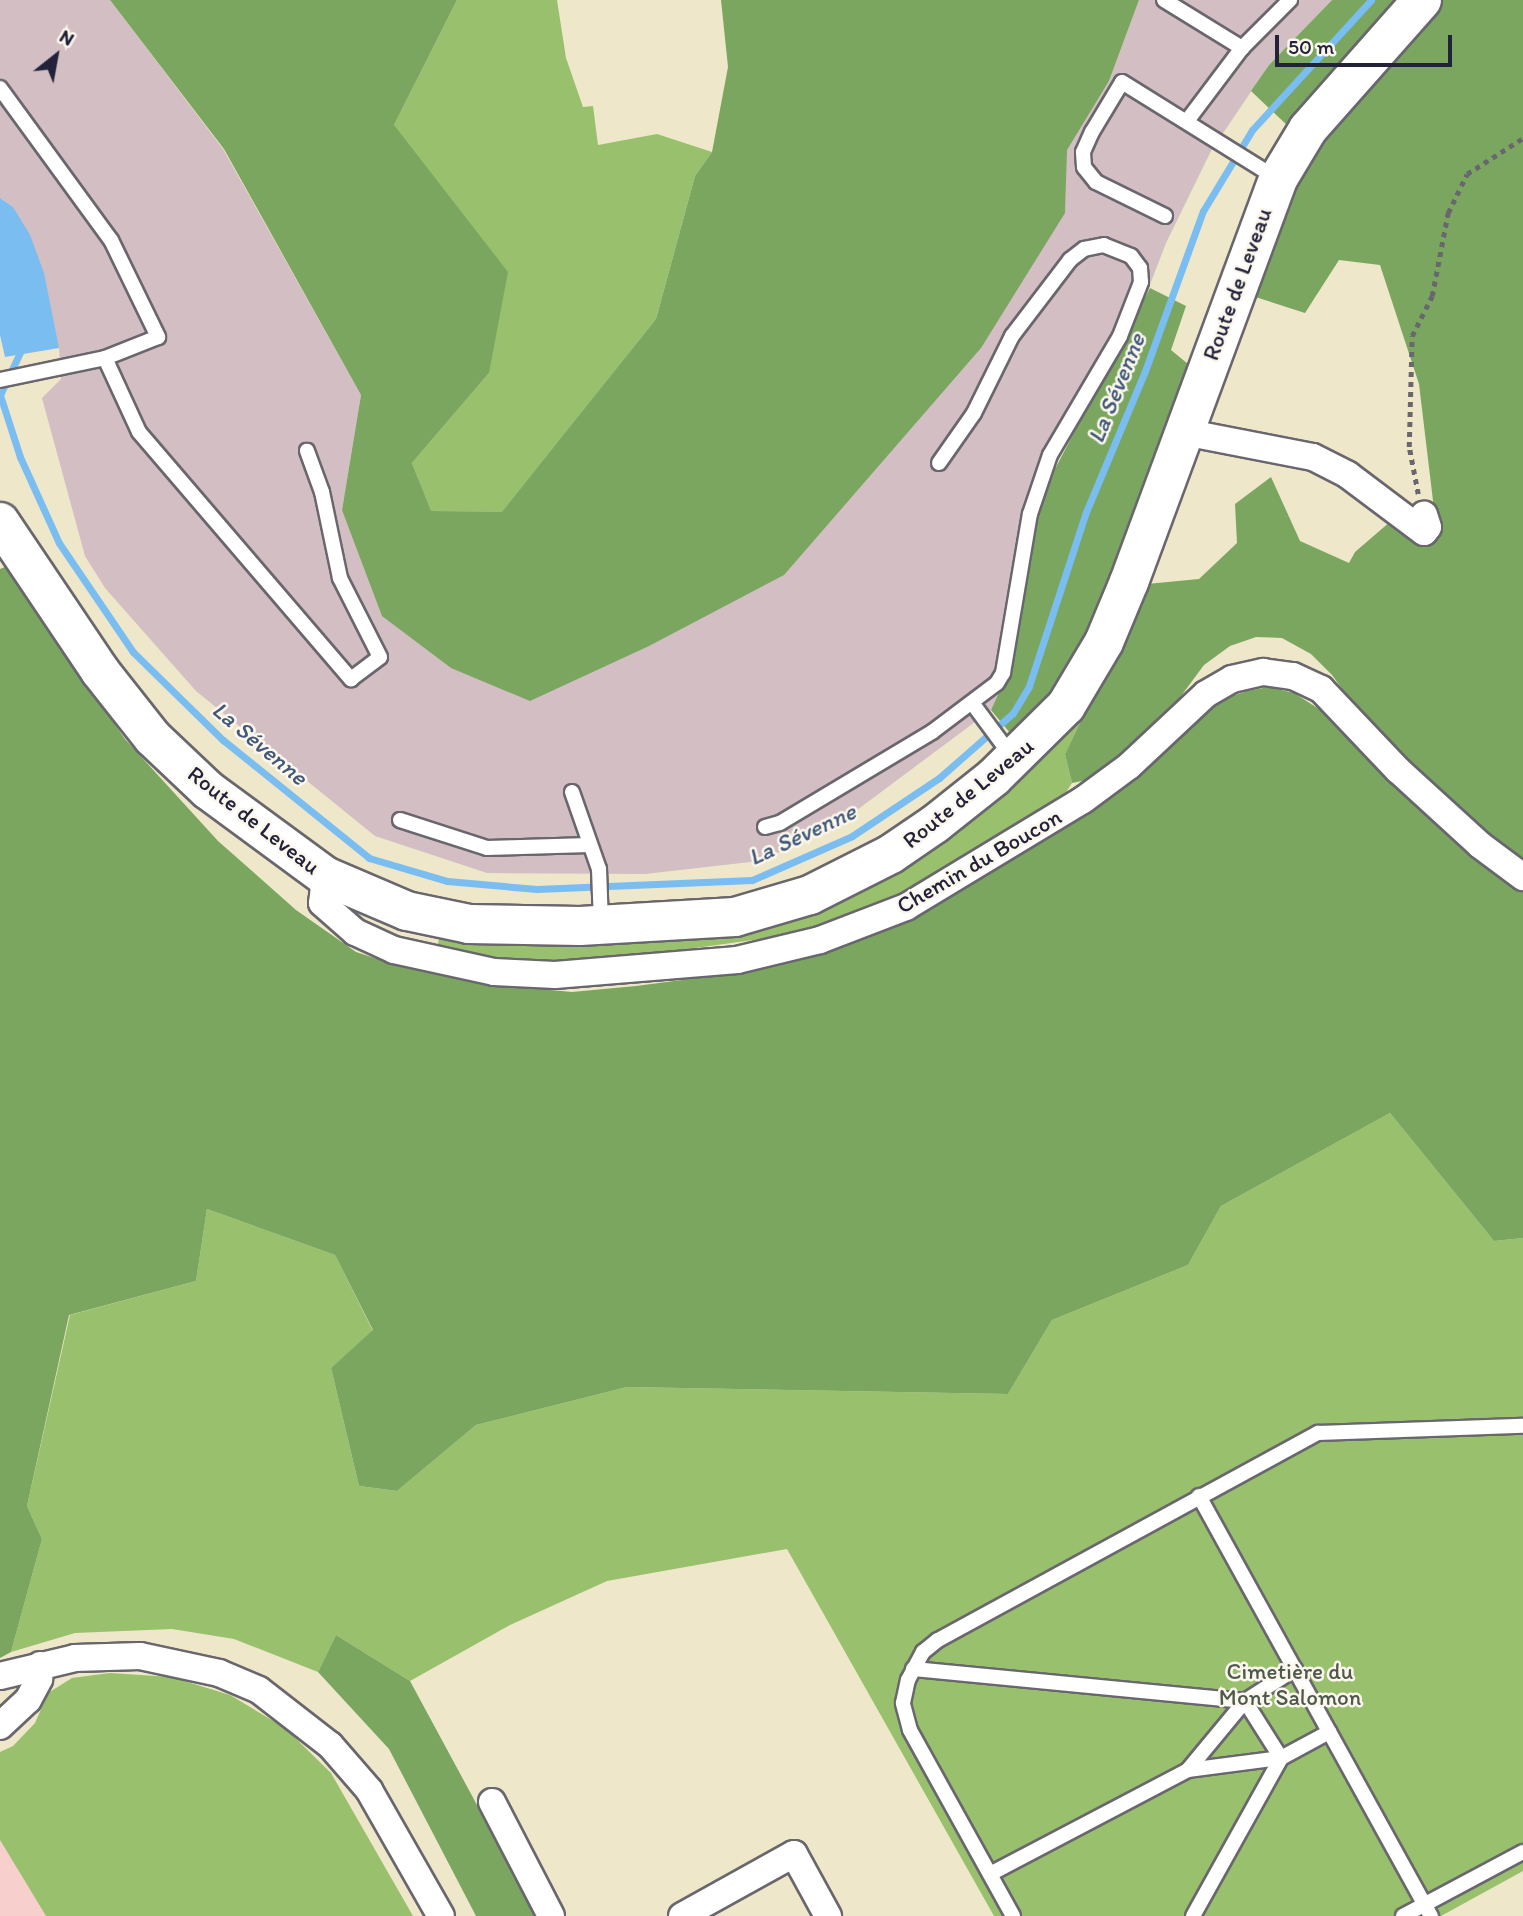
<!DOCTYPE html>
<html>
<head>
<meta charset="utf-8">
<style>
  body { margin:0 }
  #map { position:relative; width:1523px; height:1916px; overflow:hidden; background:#eee7ca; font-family:Itim,sans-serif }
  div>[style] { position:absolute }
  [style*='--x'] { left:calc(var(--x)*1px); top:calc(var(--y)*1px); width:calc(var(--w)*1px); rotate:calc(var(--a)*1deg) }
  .built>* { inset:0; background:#f7d0cd }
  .industrial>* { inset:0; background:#d2bec3 }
  .green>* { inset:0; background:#99c06c }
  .forest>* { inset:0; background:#7aa660 }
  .water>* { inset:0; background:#7abdf0 }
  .stream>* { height:7px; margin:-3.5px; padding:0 3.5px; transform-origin:3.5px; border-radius:3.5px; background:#7abdf0 }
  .path>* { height:4.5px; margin-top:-2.25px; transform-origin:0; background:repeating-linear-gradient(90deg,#69676d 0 5px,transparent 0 10px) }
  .roads { filter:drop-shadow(2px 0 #69676d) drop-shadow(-2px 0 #69676d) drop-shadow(0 2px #69676d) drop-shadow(0 -2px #69676d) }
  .lane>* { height:14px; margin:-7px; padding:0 7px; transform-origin:7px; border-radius:7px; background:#fff }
  .street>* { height:26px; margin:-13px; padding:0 13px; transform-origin:13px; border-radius:13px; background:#fff }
  .secondary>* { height:38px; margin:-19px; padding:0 19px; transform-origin:19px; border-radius:19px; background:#fff }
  span { translate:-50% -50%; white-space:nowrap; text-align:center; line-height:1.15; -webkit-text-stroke:5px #fbf7ec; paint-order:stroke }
  .street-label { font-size:23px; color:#22223b }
  .park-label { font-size:23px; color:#4c594c }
  .water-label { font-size:24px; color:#41587a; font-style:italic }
  .north { position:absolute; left:21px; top:21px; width:70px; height:70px; -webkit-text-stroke:5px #fbf7ec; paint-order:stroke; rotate:31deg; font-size:19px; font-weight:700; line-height:28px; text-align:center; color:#22223b }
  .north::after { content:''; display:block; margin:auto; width:24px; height:32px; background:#22223b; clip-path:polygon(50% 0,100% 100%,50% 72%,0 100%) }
  .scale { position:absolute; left:1275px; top:35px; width:177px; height:32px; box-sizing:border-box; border:4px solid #22223b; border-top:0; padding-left:9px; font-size:21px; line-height:24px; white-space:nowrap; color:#22223b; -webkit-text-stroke:5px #fbf7ec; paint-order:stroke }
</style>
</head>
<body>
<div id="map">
  <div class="built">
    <i style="clip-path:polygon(0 1840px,46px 1916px,0 1916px)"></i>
  </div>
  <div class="industrial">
    <i style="clip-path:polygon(0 0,110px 0,223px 149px,361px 395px,342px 510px,1065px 213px,1066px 150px,1109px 81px,1139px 0,1332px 0,1269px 65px,1211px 151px,1166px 243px,1141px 308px,1063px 449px,1045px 488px,1012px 664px,991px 710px,857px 810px,813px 837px,759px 861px,645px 874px,487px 873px,375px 836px,196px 691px,105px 588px,85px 556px,42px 398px,61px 379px,59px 348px,13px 207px,0 198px)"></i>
  </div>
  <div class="green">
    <i style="clip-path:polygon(457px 0,557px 0,566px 58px,583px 107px,593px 106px,598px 145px,657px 134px,712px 152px,695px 176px,656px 319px,503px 512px,431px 511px,412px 463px,489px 373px,394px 125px)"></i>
    <i style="clip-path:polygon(1091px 700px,1065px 754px,1072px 783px,1061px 800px,921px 890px,819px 931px,572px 965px,494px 959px,437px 948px,439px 939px,567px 946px,767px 923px)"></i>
    <i style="clip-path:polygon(1390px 1113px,1494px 1241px,1523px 1238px,1523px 1871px,1441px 1916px,994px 1916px,787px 1549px,607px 1581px,510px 1625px,410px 1681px,336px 1635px,318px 1672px,234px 1639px,172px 1629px,75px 1633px,11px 1652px,42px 1539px,27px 1506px,70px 1315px,196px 1281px,207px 1209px,335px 1255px,373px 1331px,331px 1368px,359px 1486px,397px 1491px,476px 1425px,627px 1387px,1008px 1394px,1052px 1320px,1188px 1265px,1221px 1206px)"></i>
    <i style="clip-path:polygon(110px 1673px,171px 1677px,230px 1695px,285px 1728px,331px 1773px,413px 1916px,46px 1916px,0 1840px,0 1752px,13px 1746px,35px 1723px,48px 1693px,72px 1678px)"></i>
  </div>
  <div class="forest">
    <i style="clip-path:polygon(110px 0,457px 0,394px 125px,508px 272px,489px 373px,412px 463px,431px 511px,502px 512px,656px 319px,695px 176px,712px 152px,728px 67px,721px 0,1139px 0,1109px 81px,1067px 150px,1065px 213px,981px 348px,784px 575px,649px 646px,530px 701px,451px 668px,382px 616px,342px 510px,361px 395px,224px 149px)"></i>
    <i style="clip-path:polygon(1332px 0,1401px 0,1289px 127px,1251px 91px,1269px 65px)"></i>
    <i style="clip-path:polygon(1438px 0,1523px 0,1523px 1238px,1494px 1241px,1390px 1113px,1221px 1206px,1188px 1265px,1052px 1320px,1008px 1394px,627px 1387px,476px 1425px,397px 1491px,359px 1486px,331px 1368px,373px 1330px,335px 1255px,207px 1209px,196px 1281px,69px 1315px,27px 1506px,42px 1539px,11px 1652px,0 1658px,0 569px,5px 567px,125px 739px,218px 841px,296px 910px,356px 952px,399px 966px,498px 985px,572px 992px,636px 986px,758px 970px,816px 956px,906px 917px,1178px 735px,1224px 699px,1247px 691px,1269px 687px,1294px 693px,1322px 711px,1425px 814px,1434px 794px,1377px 737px,1332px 675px,1311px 654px,1282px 638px,1256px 637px,1230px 646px,1204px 665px,1161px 723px,1097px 778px,1072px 783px,1065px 754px,1147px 584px,1199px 579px,1237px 543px,1235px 504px,1271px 477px,1300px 541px,1349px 563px,1355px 552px,1391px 521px,1424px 547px,1437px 534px,1419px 384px,1380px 265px,1339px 260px,1305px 313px,1246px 294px,1270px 226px,1329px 120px)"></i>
    <i style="clip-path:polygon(1150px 288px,1186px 306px,1171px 350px,1188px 364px,1085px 654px,1015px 739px,991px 710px,1012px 664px,1030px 544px,1045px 488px)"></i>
    <i style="clip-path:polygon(336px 1635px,410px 1681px,537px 1916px,476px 1916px,389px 1749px,318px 1672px)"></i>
  </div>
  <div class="water">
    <i style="clip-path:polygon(0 198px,13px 207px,30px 235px,44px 273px,59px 348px,5px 357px,0 335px)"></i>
  </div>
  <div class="stream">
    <i style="--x:0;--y:395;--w:65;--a:72.1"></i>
    <i style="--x:20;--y:457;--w:94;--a:65.6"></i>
    <i style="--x:59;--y:543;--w:132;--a:55.8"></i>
    <i style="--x:133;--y:652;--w:126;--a:44.4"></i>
    <i style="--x:223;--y:740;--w:188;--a:38.9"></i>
    <i style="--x:369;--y:858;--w:81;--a:16.4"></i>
    <i style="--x:447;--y:881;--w:90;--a:5.1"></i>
    <i style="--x:537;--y:889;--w:215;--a:-2.4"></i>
    <i style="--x:752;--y:880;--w:109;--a:-23.7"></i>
    <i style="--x:852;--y:836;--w:105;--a:-33.7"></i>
    <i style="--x:939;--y:778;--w:98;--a:-41.3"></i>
    <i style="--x:1013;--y:713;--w:31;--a:-59"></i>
    <i style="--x:1029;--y:686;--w:183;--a:-71.9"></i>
    <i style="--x:1086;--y:512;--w:153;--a:-67.3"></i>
    <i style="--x:1145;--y:371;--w:170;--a:-70.1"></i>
    <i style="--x:1203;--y:211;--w:95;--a:-58.8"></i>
    <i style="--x:1252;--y:130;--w:176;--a:-47.5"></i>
    <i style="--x:0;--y:395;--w:52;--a:-64.9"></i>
  </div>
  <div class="path">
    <i style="--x:1418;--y:494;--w:48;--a:-100.8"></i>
    <i style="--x:1409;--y:447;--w:111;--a:-88.5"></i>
    <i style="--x:1412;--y:336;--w:45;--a:-63.4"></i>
    <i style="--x:1432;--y:296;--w:85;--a:-79.1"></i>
    <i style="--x:1448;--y:213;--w:43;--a:-64"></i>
    <i style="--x:1467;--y:174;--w:67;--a:-32.7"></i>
  </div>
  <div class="roads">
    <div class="lane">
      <i style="--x:1164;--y:0;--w:92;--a:31.6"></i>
      <i style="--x:0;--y:88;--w:188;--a:53.9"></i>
      <i style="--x:111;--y:240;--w:108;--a:64.1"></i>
      <i style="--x:158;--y:337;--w:57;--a:158.4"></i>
      <i style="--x:1187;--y:121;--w:91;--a:-53"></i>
      <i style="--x:1242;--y:48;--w:68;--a:-45"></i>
      <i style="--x:1165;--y:216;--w:77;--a:-153.8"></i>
      <i style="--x:1096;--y:182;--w:19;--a:-129"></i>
      <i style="--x:1084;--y:167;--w:15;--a:-94"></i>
      <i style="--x:1083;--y:152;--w:22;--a:-66"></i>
      <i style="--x:1092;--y:132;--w:58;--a:-59"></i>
      <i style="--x:1122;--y:82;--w:181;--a:31.9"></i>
      <i style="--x:0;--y:380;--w:107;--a:-11.8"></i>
      <i style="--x:105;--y:358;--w:81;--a:65.3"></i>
      <i style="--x:139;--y:432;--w:326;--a:49.4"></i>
      <i style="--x:351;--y:679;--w:36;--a:-37"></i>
      <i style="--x:380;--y:657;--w:89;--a:-116.9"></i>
      <i style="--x:340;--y:578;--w:88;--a:-101.8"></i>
      <i style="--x:322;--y:492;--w:44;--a:-110.1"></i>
      <i style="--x:973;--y:704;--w:67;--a:53.5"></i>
      <i style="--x:572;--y:792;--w:82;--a:70.7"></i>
      <i style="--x:599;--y:869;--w:55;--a:87.9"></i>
      <i style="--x:400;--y:820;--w:91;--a:17.8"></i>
      <i style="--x:487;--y:848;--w:103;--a:-1.7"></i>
      <i style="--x:765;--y:827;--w:16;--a:-15"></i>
      <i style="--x:780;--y:823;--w:177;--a:-30.9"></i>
      <i style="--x:932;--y:732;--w:81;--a:-37"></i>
      <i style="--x:997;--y:683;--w:12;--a:-59"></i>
      <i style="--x:1003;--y:673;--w:161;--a:-80.4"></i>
      <i style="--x:1030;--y:514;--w:62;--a:-71.3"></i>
      <i style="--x:1050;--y:455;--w:138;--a:-59.5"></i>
      <i style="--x:1120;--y:336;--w:58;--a:-68.7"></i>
      <i style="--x:1141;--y:282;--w:14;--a:-94"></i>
      <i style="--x:1140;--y:268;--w:15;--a:-127"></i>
      <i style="--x:1131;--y:256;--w:29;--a:-158"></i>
      <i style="--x:1104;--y:245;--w:20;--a:169"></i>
      <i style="--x:1084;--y:249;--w:18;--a:142"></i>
      <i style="--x:1070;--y:260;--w:96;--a:127.3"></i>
      <i style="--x:1012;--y:336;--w:86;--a:116.3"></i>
      <i style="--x:974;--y:413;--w:61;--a:125"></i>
      <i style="--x:1199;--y:1496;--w:480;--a:61.1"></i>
      <i style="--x:913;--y:1669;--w:334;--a:5.5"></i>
      <i style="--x:1245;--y:1701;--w:89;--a:129.6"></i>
      <i style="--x:1188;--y:1770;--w:94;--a:-7.4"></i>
      <i style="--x:1281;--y:1758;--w:181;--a:119.1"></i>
      <i style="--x:1295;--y:1669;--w:59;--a:147.4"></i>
      <i style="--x:1245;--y:1701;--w:67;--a:57.7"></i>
      <i style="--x:1281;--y:1758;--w:55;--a:-28.4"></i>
      <i style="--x:990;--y:1874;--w:224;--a:-27.7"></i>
      <i style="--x:1013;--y:1916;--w:213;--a:-119"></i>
      <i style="--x:910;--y:1730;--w:28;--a:-105"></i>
      <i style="--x:903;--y:1703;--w:24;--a:-78"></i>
      <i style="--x:908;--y:1680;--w:32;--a:-62"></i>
      <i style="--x:923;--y:1652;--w:19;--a:-39"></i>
      <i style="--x:938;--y:1640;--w:433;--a:-28.6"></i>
      <i style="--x:1318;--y:1433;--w:205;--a:-2"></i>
      <i style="--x:1403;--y:1916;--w:136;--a:-28.1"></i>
    </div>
    <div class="street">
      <i style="--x:1184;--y:432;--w:131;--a:11"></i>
      <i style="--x:1313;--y:457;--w:39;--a:27"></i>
      <i style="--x:1348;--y:475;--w:95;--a:36.9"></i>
      <i style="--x:1424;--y:532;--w:6;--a:-51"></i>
      <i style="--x:1428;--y:527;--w:13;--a:-108"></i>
      <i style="--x:325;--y:876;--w:27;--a:96"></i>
      <i style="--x:322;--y:903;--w:44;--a:41.3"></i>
      <i style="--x:355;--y:932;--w:43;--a:24.8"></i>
      <i style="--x:394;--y:950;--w:102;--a:12.4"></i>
      <i style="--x:494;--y:972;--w:61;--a:2.8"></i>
      <i style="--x:555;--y:975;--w:183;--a:-4.7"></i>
      <i style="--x:737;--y:960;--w:85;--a:-13.5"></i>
      <i style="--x:820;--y:940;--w:92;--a:-21"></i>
      <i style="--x:906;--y:907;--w:207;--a:-31.2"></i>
      <i style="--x:1083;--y:800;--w:57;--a:-36.5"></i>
      <i style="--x:1129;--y:766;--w:105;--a:-43.1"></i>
      <i style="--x:1206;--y:694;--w:30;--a:-30"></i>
      <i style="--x:1232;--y:679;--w:32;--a:-13"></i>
      <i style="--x:1263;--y:672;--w:30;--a:8"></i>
      <i style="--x:1293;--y:676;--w:31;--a:25"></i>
      <i style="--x:1321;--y:689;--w:112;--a:46.5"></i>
      <i style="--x:1398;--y:770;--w:111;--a:42.4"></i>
      <i style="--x:1480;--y:845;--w:54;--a:36.7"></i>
      <i style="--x:0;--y:1676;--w:77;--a:-13.5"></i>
      <i style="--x:75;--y:1658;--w:65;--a:-1.8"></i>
      <i style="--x:140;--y:1656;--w:81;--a:12.1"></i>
      <i style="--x:219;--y:1673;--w:43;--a:23"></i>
      <i style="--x:259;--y:1690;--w:90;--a:37.8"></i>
      <i style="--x:330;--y:1745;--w:60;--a:49.1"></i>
      <i style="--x:369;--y:1790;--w:145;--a:60.3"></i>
      <i style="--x:0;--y:1726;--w:38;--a:-43"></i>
      <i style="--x:28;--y:1700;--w:24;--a:-62"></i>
      <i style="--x:39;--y:1679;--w:14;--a:-86"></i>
      <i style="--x:492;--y:1802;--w:128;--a:62.6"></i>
      <i style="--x:682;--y:1916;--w:128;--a:-29"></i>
      <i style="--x:794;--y:1854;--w:71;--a:61.3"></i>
    </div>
    <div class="secondary">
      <i style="--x:0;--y:522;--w:179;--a:56.1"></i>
      <i style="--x:100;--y:671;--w:85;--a:51.7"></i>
      <i style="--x:153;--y:738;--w:76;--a:43.4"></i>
      <i style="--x:208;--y:790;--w:145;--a:36.3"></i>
      <i style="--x:325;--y:876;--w:89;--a:23.1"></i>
      <i style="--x:407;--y:911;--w:63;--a:11.8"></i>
      <i style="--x:469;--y:924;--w:111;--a:1"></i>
      <i style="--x:580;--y:926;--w:155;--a:-3.3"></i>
      <i style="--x:735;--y:917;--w:78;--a:-16.3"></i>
      <i style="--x:810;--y:895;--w:91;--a:-26.8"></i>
      <i style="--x:891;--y:854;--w:53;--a:-34.3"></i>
      <i style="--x:935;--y:824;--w:75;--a:-38.5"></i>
      <i style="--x:994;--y:777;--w:101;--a:-44.6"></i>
      <i style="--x:1066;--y:706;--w:74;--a:-59.3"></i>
      <i style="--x:1104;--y:642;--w:65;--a:-67.4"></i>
      <i style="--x:1129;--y:582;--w:430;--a:-69.7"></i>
      <i style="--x:1278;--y:179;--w:58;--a:-59"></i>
      <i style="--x:1308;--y:129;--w:172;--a:-48.5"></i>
    </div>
  </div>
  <div class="street-label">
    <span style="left:1237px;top:284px;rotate:-70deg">Route de Leveau</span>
    <span style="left:968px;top:793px;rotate:-39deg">Route de Leveau</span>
    <span style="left:254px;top:820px;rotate:38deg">Route de Leveau</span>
    <span style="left:979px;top:861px;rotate:-30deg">Chemin du Boucon</span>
  </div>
  <div class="park-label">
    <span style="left:1290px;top:1684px">Cimetière du<br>Mont Salomon</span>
  </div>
  <div class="water-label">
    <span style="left:1116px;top:388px;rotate:-68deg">La Sévenne</span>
    <span style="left:260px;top:743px;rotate:40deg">La Sévenne</span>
    <span style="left:802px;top:834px;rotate:-25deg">La Sévenne</span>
  </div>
  <div class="north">N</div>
  <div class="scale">50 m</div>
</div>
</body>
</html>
